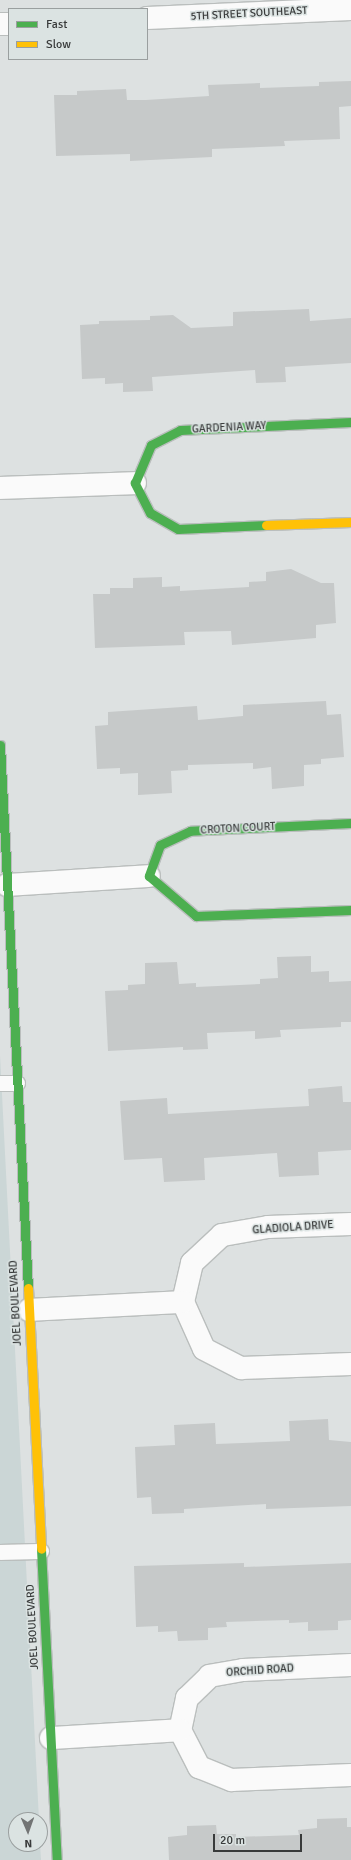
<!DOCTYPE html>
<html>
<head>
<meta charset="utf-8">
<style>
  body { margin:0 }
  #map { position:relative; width:351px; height:1860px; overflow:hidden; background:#dde1e1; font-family:Signika,sans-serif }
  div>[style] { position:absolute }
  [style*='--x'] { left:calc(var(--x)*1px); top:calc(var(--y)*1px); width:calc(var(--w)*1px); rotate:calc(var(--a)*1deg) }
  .built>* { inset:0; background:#cbd6d6 }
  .building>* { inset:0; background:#c6c9c9 }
  .roads { filter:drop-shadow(1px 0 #babebd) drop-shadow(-1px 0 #babebd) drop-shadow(0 1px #babebd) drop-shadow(0 -1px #babebd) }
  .lane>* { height:15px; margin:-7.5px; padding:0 7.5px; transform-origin:7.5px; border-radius:7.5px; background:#fafafa }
  .street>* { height:22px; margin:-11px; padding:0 11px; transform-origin:11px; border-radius:11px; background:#fafafa }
  .fast>* { height:9px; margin:-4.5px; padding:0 4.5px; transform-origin:4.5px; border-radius:4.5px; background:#4caf50 }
  .slow>* { height:9px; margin:-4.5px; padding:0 4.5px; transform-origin:4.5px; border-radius:4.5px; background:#ffc107 }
  span { translate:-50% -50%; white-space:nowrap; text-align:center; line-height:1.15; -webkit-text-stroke:3px #dbe3e2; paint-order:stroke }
  .street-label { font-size:11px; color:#383a3a }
  .legend { position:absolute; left:8px; top:8px; width:140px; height:52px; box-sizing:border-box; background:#dbe3e2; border:1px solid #9a9f9f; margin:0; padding:5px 7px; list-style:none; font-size:12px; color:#383a3a }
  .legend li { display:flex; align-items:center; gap:8px; height:20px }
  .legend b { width:20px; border:1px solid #9a9f9f }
  .north { position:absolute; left:8px; top:1812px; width:40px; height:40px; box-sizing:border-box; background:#dbe3e2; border:1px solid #9a9f9f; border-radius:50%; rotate:178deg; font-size:11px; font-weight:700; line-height:16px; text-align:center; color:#383a3a }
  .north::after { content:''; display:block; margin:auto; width:14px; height:18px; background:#727474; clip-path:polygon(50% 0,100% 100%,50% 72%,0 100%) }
  .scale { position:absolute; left:213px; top:1834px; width:89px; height:18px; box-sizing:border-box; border:2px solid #383a3a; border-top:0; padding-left:5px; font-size:12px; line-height:14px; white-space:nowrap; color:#383a3a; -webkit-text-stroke:3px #dbe3e2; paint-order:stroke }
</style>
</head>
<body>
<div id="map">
  <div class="built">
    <i style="clip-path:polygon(0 1055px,39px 1820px,16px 1820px,16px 1844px,40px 1844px,41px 1860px,0 1860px)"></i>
  </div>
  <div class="building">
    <i style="clip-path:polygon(351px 81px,351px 106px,339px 107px,340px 139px,284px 141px,285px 146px,212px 149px,212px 157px,130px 161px,130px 154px,56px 156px,54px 95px,77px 95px,77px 91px,126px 89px,127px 100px,146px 100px,209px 96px,208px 85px,260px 83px,260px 88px,319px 86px,319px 82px)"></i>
    <i style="clip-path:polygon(309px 309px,310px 321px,351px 318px,351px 363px,285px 367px,286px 382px,256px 383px,255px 370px,152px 377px,153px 391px,123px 392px,123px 383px,105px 384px,105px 378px,82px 379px,80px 325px,99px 324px,99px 321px,150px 320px,150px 316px,173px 315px,191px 328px,233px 326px,233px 312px)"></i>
    <i style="clip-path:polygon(291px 569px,321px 583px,334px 583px,336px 623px,316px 625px,316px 638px,232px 645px,231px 631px,184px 632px,185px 645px,95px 648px,93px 594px,110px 594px,110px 588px,133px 588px,133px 578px,162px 577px,162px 587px,180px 586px,180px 591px,249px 587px,249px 582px,266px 581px,266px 572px)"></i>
    <i style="clip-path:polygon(326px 701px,327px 715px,341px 714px,344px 757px,321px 759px,321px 764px,304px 765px,304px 786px,272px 789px,271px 767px,253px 769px,253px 763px,188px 765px,188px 770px,171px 771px,172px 793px,138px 795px,138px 773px,120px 774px,120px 768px,97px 769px,95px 726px,108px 725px,108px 712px,197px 706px,198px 720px,243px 716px,243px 705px)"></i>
    <i style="clip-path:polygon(311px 956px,311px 972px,329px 971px,329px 982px,351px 981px,351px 1022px,341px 1022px,341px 1027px,280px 1030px,281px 1037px,255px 1039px,255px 1031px,207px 1033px,208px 1049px,183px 1050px,183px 1047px,108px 1051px,105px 991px,128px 990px,128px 985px,145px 984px,145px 963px,177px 962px,179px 984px,196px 983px,196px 987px,260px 984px,260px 979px,278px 978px,277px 957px)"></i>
    <i style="clip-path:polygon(342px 1086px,343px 1102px,351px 1102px,351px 1150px,318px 1152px,319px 1175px,279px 1177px,277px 1153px,204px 1158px,205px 1180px,164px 1182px,162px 1158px,124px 1160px,120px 1101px,167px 1098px,168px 1114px,309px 1106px,308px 1089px)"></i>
    <i style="clip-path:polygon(328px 1419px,329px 1440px,351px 1442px,351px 1506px,266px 1509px,266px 1504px,184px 1509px,184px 1513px,152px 1514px,151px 1497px,137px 1498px,135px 1447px,175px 1445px,174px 1425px,215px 1423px,216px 1444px,290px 1441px,289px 1421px)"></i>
    <i style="clip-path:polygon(244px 1563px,244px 1567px,351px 1563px,351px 1620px,338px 1621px,338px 1630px,308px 1631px,308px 1622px,289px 1623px,289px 1620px,226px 1622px,227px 1627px,208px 1628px,208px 1640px,178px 1641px,177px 1631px,158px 1632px,158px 1626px,136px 1627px,134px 1566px)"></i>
    <i style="clip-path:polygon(347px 1818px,347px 1827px,351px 1827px,351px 1860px,169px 1860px,168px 1837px,187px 1835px,187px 1826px,216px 1825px,217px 1834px,236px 1834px,236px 1837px,299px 1835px,298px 1830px,317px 1828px,317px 1819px)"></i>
  </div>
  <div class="roads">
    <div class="lane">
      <i style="--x:0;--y:1083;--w:17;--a:0"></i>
      <i style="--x:0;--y:1552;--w:41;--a:-1.4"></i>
    </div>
    <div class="street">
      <i style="--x:147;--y:18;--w:204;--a:-2.5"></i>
      <i style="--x:0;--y:24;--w:9;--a:0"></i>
      <i style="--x:0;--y:488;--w:135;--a:-2.1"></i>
      <i style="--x:7;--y:885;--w:142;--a:-3.6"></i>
      <i style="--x:351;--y:1224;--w:83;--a:177.9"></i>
      <i style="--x:268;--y:1227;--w:47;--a:170.1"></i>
      <i style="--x:222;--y:1235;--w:41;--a:137"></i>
      <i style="--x:192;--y:1263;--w:40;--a:103"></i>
      <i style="--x:183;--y:1302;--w:51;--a:65.9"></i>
      <i style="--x:204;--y:1349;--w:42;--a:27.2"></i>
      <i style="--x:241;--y:1368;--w:110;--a:-2.1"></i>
      <i style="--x:29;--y:1310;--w:154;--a:-3"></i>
      <i style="--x:351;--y:1665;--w:108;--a:177.3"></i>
      <i style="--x:243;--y:1670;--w:34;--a:170"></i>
      <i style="--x:210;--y:1676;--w:32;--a:136"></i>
      <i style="--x:187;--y:1698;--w:33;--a:102"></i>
      <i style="--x:180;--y:1730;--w:42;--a:62.8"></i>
      <i style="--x:199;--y:1767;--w:35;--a:22"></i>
      <i style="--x:231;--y:1780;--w:120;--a:-2.4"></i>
      <i style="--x:51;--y:1738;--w:129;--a:-3.5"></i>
    </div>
    <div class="fast">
      <i style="--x:266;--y:525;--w:88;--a:177.4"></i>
      <i style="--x:178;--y:529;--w:32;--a:-150"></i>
      <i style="--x:150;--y:513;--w:34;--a:-117"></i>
      <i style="--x:135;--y:483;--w:41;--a:-67.2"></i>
      <i style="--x:151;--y:445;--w:33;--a:-27"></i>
      <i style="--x:180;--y:430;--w:171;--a:-2.7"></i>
      <i style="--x:0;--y:745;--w:544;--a:87.05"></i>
      <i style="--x:351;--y:823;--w:161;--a:177.2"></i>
      <i style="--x:190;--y:831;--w:33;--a:155"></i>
      <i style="--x:160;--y:845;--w:33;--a:110"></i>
      <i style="--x:149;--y:876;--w:62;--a:40.4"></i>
      <i style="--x:196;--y:916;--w:155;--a:-2.2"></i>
      <i style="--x:41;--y:1549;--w:311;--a:87.1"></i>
    </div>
    <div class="slow">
      <i style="--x:266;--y:525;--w:85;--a:-2"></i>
      <i style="--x:28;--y:1288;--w:261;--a:87.1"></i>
    </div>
  </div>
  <div class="street-label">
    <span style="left:249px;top:14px;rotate:-3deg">5TH STREET SOUTHEAST</span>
    <span style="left:229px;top:428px;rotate:-3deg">GARDENIA WAY</span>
    <span style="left:238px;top:829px;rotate:-3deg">CROTON COURT</span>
    <span style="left:293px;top:1228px;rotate:-4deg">GLADIOLA DRIVE</span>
    <span style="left:16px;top:1303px;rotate:-93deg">JOEL BOULEVARD</span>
    <span style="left:33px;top:1627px;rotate:-93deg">JOEL BOULEVARD</span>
    <span style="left:260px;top:1671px;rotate:-4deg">ORCHID ROAD</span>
  </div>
  <ul class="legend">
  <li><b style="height:5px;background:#4caf50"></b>Fast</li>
  <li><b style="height:5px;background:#ffc107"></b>Slow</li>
  </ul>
  <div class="north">N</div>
  <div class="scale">20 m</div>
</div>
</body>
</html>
